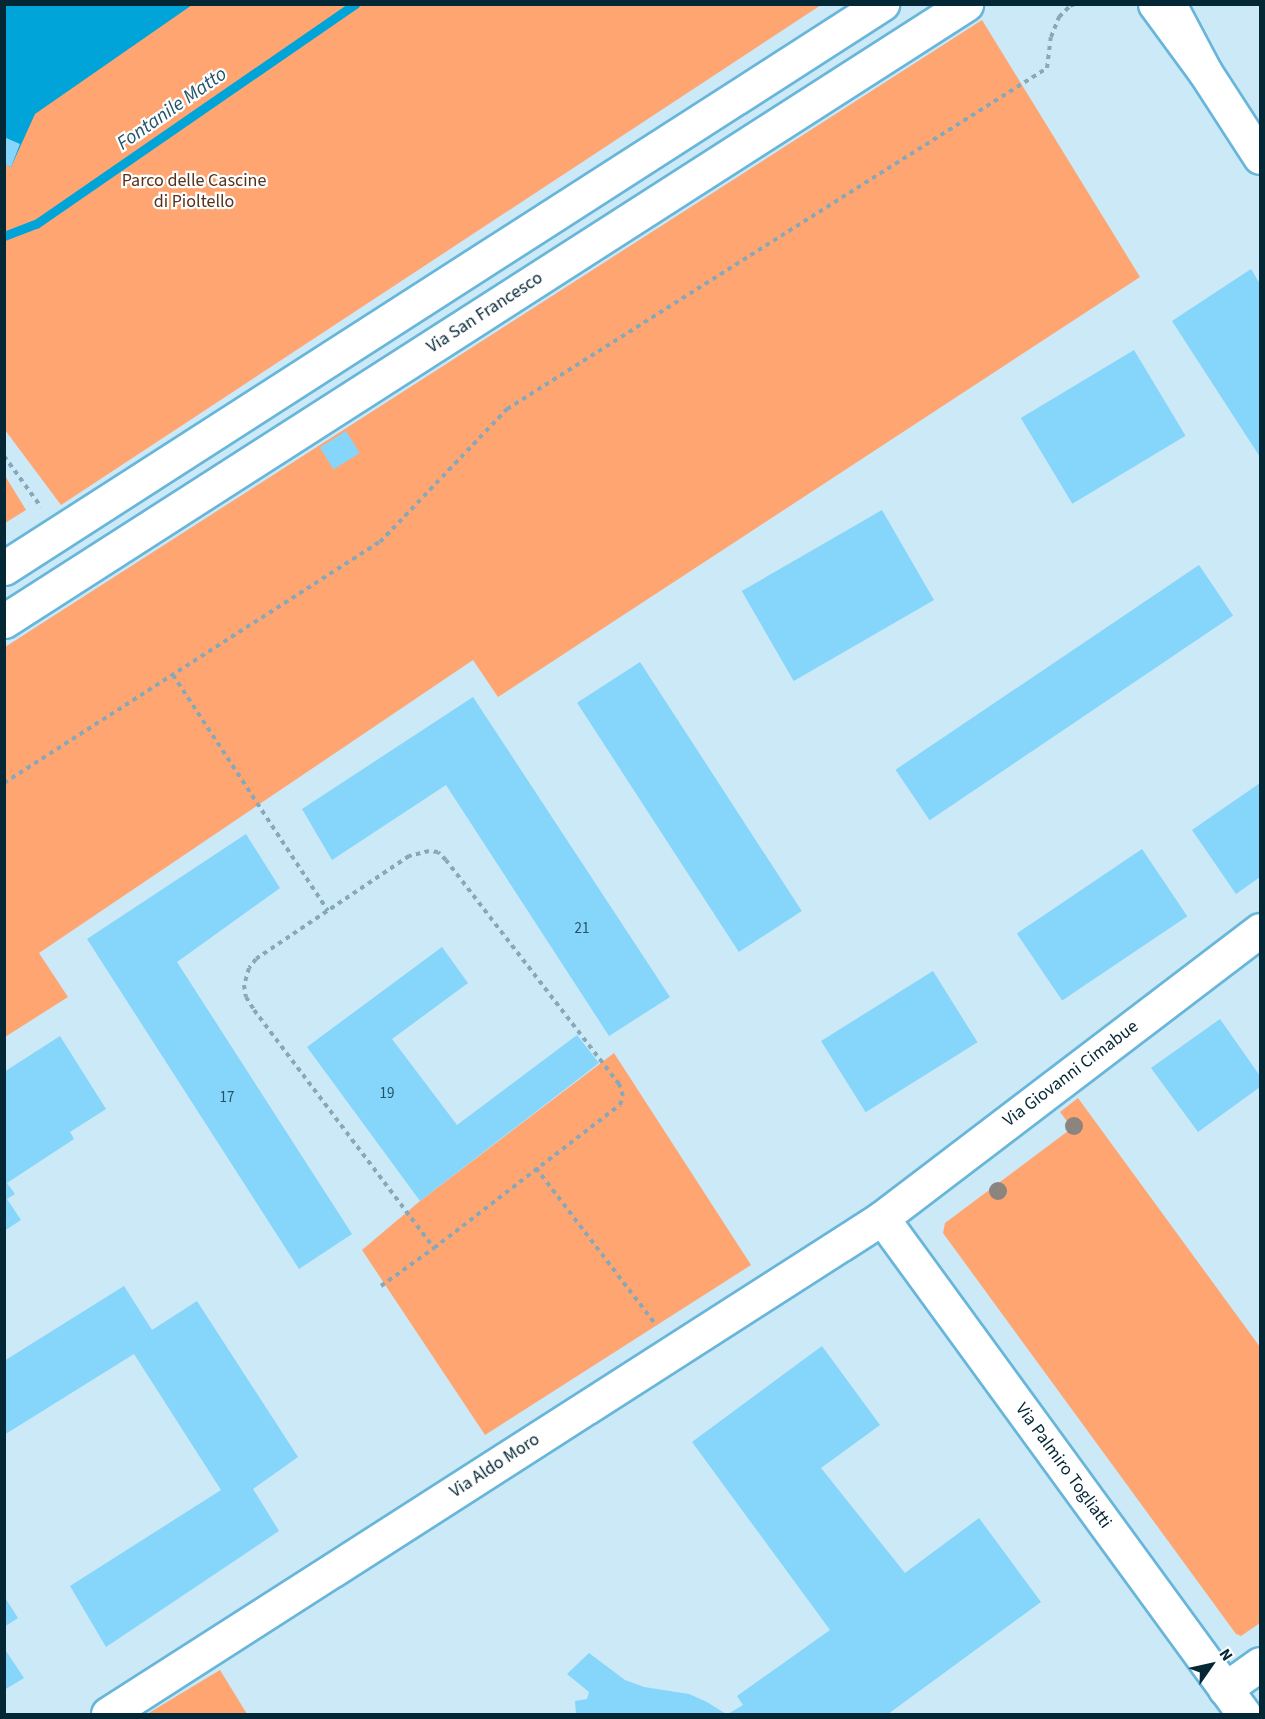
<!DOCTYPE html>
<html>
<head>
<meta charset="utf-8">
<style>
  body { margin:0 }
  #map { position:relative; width:1265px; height:1719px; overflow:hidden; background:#cce9f8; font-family:"Source Sans 3",sans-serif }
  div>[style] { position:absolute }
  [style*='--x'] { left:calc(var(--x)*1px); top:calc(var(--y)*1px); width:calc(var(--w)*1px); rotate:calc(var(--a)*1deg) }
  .green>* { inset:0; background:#ffa572 }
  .water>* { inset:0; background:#00a4d8 }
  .stream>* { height:9px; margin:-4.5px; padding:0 4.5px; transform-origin:4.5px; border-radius:4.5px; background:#00a4d8 }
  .building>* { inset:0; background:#86d5fa; transform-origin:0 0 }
  .path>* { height:4px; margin-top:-2px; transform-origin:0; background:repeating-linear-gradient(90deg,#89a8b7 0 4.5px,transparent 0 9px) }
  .roads { filter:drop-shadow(2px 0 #68b6da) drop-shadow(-2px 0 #68b6da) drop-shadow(0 2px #68b6da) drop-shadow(0 -2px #68b6da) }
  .minor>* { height:33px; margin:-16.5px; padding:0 16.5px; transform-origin:16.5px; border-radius:16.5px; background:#fff }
  .trees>* { width:18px; height:18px; margin:-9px; border-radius:50%; background:#8c847e }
  span { translate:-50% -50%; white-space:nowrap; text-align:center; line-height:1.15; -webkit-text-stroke:4.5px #fff; paint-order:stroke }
  .number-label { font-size:15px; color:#245266 }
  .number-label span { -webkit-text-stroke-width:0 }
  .park-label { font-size:18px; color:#57311a }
  .street-label { font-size:18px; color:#042735 }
  .water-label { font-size:20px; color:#22556b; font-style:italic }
  .frame { position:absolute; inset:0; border:6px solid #042735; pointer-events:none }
  .north { position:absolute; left:1181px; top:1635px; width:60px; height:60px; -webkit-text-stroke:4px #fff; paint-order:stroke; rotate:56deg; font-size:16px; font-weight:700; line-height:24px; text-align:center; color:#042735 }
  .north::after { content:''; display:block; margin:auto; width:21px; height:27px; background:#042735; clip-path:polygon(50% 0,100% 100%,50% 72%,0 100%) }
</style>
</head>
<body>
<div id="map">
  <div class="green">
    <i style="clip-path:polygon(5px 5px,821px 5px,61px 505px,5px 430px)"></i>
    <i style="clip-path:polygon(982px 20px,1140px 277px,498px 697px,473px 660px,39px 953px,68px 997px,5px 1037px,5px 647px)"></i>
    <i style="clip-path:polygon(4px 474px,26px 510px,5px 523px,4px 523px)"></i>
    <i style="clip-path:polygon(614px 1053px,751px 1265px,485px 1435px,362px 1250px,420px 1201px)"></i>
    <i style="clip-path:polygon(1078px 1098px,1260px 1347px,1260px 1623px,1241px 1636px,1236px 1634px,943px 1233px,945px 1223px,1072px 1128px,1060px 1112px)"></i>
    <i style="clip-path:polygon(220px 1670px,247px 1714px,147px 1714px)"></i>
  </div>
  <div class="water">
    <i style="clip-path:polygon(5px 5px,192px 5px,35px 114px,11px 167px,5px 164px)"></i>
  </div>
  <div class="stream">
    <i style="--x:4;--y:236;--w:34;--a:-21"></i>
    <i style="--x:36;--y:224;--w:388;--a:-34.6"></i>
  </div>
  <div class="building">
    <i style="clip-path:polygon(4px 137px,20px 144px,11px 167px,4px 164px)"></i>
    <i style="clip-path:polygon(1251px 269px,1260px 284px,1260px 457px,1172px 321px)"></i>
    <i style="left:1134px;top:350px;width:100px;height:132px;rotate:59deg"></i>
    <i style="left:346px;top:431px;width:26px;height:31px;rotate:58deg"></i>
    <i style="left:882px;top:510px;width:104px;height:162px;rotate:60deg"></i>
    <i style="left:1199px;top:565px;width:61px;height:366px;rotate:56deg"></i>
    <i style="left:640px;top:662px;width:297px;height:75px;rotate:57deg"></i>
    <i style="clip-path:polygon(473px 697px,670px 997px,609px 1036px,446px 785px,332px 860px,302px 809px)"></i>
    <i style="clip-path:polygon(1260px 783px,1260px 877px,1236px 894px,1192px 830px)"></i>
    <i style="clip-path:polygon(246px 834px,280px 888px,177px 962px,352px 1234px,299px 1269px,87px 939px)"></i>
    <i style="left:1142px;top:849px;width:81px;height:151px;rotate:56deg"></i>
    <i style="clip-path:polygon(442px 947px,468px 983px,392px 1039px,457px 1125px,577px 1035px,599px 1063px,420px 1201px,307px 1047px)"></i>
    <i style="left:933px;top:971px;width:84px;height:132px;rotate:58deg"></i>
    <i style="clip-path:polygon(1220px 1019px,1260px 1076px,1260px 1087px,1198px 1132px,1151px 1068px)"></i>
    <i style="clip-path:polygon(60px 1036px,106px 1109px,70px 1132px,74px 1139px,7px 1183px,15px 1194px,7px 1199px,21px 1220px,4px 1231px,4px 1072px)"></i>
    <i style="clip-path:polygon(124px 1286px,152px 1330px,197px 1301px,298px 1457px,253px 1489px,279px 1531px,106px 1647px,70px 1586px,221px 1490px,134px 1354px,4px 1435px,4px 1361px)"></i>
    <i style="clip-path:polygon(822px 1346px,880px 1425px,821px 1468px,905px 1573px,979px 1518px,1041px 1602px,888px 1714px,728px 1714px,743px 1705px,737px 1696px,830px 1630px,692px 1442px)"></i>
    <i style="clip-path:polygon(4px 1596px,18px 1618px,4px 1627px)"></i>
    <i style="clip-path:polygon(4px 1648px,24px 1678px,4px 1690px)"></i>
    <i style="clip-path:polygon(589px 1653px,625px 1680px,644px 1687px,689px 1694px,707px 1702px,726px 1714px,576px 1714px,575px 1701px,587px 1699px,589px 1692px,567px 1674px)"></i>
  </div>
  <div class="path">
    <i style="--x:4;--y:456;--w:63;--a:54"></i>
    <i style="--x:173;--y:675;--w:282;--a:56.7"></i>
    <i style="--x:4;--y:783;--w:447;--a:-32.7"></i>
    <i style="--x:380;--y:542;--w:184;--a:-46.3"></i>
    <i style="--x:507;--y:409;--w:639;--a:-32.27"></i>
    <i style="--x:1047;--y:68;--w:31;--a:-83"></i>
    <i style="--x:1051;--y:37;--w:22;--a:-68"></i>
    <i style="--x:1059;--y:17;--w:16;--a:-45"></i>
    <i style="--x:1070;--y:6;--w:5;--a:-22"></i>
    <i style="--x:536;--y:1168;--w:198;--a:52.6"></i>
    <i style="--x:381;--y:1286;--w:65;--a:-35.6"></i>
    <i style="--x:434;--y:1248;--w:235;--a:-37.6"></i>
    <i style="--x:620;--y:1105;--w:9;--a:-72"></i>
    <i style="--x:623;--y:1096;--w:13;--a:-108"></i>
    <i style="--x:619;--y:1084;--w:283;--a:-127.7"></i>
    <i style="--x:446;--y:860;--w:11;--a:-135"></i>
    <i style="--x:438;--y:852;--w:9;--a:-174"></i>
    <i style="--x:429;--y:851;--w:21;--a:166"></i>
    <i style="--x:409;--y:856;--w:184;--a:146.1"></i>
    <i style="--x:256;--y:959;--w:11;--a:128"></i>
    <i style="--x:249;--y:968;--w:18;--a:106"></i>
    <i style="--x:244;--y:985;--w:12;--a:81"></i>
    <i style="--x:246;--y:997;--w:15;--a:58"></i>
    <i style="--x:254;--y:1010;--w:298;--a:52.9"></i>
  </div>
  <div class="roads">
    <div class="minor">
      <i style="--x:1155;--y:4;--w:84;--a:53.7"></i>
      <i style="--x:1205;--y:72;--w:77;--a:-117.9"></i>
      <i style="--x:1205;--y:72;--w:101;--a:57.1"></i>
      <i style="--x:4;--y:568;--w:1044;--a:-32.72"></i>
      <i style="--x:4;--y:621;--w:1143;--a:-32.67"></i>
      <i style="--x:882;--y:1218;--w:614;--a:53.88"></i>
      <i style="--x:1225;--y:1689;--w:43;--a:-35.5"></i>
      <i style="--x:108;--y:1714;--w:919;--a:-32.65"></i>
      <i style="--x:882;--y:1218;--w:475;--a:-37.3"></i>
    </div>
  </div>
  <div class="trees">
    <i style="left:1074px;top:1126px"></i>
    <i style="left:998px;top:1191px"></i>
  </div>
  <div class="number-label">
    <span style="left:582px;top:929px">21</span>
    <span style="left:387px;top:1094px">19</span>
    <span style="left:227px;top:1098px">17</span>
  </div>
  <div class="park-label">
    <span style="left:194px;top:192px">Parco delle Cascine<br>di Pioltello</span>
  </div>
  <div class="street-label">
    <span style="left:485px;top:313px;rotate:-33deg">Via San Francesco</span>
    <span style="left:1071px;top:1074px;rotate:-37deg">Via Giovanni Cimabue</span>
    <span style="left:495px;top:1466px;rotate:-33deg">Via Aldo Moro</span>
    <span style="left:1063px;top:1466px;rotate:54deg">Via Palmiro Togliatti</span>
  </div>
  <div class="water-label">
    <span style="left:172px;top:109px;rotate:-35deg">Fontanile Matto</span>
  </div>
  <div class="frame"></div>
  <div class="north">N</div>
</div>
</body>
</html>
